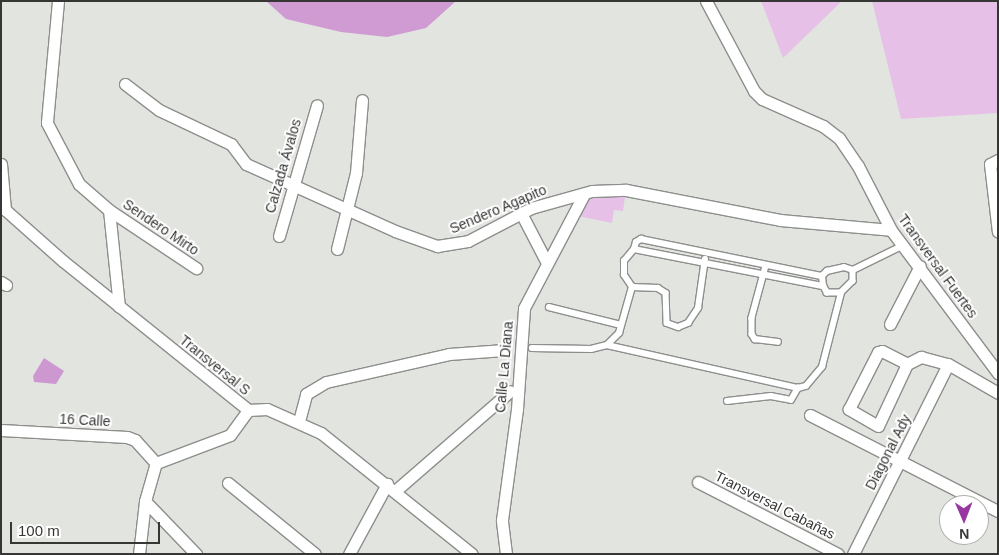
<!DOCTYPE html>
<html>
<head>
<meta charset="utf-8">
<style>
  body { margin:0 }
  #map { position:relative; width:999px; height:555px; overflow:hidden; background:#e2e4e0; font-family:Arial,sans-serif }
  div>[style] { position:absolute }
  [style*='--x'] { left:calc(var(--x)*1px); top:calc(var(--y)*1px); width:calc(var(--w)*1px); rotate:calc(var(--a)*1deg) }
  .green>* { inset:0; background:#e6c0e7 }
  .forest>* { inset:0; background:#cd98d0 }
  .water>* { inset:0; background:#d09ad3 }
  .roads { filter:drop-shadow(1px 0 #8d8f8c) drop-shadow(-1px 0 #8d8f8c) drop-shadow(0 1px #8d8f8c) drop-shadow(0 -1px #8d8f8c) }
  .service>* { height:5.5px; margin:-2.75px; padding:0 2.75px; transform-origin:2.75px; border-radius:2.75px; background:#fff }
  .minor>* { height:11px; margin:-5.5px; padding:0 5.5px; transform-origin:5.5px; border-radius:5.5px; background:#fff }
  span { translate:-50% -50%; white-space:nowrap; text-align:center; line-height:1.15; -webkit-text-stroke:4px #fff; paint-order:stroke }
  .street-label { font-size:14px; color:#363735 }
  .frame { position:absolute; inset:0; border:2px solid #363735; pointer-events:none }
  .north { position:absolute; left:939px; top:495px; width:50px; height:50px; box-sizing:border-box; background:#fff; border:1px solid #afafae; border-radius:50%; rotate:179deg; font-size:14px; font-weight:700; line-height:20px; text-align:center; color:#363735 }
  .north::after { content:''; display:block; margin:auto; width:18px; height:22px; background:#98379f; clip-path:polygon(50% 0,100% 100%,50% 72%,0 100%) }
  .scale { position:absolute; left:10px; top:522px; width:150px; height:22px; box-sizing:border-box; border:2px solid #363735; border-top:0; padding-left:6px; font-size:15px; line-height:18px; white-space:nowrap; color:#363735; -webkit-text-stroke:4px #fff; paint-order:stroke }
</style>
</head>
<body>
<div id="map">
  <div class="green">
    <i style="clip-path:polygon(761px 1px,842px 1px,783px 58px)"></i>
    <i style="clip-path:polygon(872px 1px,998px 1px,998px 113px,901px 119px)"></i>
    <i style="clip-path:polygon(626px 190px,623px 211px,614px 210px,612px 223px,573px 215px,583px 196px)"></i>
  </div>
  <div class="forest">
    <i style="clip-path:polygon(44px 358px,64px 371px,56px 384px,34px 382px,33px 376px)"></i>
  </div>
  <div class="water">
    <i style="clip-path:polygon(266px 1px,456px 1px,426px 28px,387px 37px,341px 32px,286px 19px)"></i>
  </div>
  <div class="roads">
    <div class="service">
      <i style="--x:634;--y:249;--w:193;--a:11.1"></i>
      <i style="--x:766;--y:266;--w:54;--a:105.1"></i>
      <i style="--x:752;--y:318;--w:16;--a:90"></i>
      <i style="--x:752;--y:334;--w:6;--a:59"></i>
      <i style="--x:755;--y:339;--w:23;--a:7"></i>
      <i style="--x:853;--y:270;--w:11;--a:90"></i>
      <i style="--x:853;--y:281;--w:17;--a:135"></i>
      <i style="--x:841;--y:293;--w:14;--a:180"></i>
      <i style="--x:827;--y:293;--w:8;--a:-120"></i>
      <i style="--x:823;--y:286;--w:10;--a:-96"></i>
      <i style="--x:822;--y:276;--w:7;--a:-45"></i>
      <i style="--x:827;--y:271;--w:17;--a:-13"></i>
      <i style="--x:844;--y:267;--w:9;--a:18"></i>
      <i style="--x:853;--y:270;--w:55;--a:-26.1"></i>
      <i style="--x:632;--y:287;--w:26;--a:2"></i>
      <i style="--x:658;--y:288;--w:9;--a:32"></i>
      <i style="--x:666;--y:293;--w:30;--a:88"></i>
      <i style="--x:667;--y:323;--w:12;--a:20"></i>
      <i style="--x:678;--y:327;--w:11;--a:-22"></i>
      <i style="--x:688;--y:323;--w:18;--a:-56"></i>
      <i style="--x:698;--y:308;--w:49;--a:-81.9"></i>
      <i style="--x:549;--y:307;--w:74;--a:14"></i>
      <i style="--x:607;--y:345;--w:196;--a:12.7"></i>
      <i style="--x:798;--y:388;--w:8;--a:-14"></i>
      <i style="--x:806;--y:386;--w:25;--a:-50"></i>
      <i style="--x:822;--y:367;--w:76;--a:-75.6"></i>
      <i style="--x:532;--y:348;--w:59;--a:1"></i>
      <i style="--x:591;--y:349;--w:16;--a:-14"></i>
      <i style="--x:607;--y:345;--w:17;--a:-45"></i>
      <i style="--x:619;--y:333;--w:48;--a:-74.2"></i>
      <i style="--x:632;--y:287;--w:14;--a:-124"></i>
      <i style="--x:624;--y:275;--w:14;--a:-90"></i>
      <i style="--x:624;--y:261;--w:16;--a:-50"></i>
      <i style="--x:634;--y:249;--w:7;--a:-74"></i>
      <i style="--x:636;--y:242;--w:6;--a:-31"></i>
      <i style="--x:641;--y:239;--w:185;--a:11.6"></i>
      <i style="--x:727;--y:401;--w:44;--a:-6.5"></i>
      <i style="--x:771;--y:396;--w:20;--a:11"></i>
      <i style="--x:791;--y:400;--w:14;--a:-60"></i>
    </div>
    <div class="minor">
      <i style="--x:58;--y:1;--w:122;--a:95.2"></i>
      <i style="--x:47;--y:123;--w:69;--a:62.3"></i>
      <i style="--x:79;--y:184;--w:40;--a:41"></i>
      <i style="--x:109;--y:210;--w:97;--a:84.1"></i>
      <i style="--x:706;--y:1;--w:102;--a:61.9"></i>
      <i style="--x:754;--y:91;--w:11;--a:45"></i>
      <i style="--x:762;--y:99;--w:67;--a:23.9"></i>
      <i style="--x:823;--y:126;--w:20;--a:37"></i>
      <i style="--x:839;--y:138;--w:34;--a:56"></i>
      <i style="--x:858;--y:166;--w:72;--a:62.7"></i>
      <i style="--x:891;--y:230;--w:179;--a:53.2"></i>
      <i style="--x:125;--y:84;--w:43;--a:37.4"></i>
      <i style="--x:159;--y:110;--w:80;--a:25.3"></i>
      <i style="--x:231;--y:144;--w:25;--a:53"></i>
      <i style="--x:246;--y:164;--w:163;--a:24.2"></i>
      <i style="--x:395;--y:231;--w:45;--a:19.7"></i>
      <i style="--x:437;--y:246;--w:31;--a:-9"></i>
      <i style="--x:468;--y:241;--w:71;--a:-27.6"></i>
      <i style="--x:531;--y:208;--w:63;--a:-15.6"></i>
      <i style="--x:592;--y:191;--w:34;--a:-2"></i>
      <i style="--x:626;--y:190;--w:157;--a:11"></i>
      <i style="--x:780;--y:220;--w:111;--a:5.1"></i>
      <i style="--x:998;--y:160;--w:9;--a:153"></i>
      <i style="--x:990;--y:164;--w:68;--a:83.3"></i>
      <i style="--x:1;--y:164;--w:46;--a:85"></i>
      <i style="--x:1;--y:206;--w:83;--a:41.6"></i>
      <i style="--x:63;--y:261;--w:238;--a:38.8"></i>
      <i style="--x:248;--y:410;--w:19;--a:-3"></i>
      <i style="--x:267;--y:409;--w:59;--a:24"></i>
      <i style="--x:321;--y:433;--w:193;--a:38.7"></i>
      <i style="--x:109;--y:210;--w:105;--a:33.7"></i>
      <i style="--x:521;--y:213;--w:56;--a:62.5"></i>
      <i style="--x:279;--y:236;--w:136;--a:-73.8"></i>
      <i style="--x:337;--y:249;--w:78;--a:-76"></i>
      <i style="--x:356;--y:173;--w:73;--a:-85.3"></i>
      <i style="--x:1;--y:282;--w:6;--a:31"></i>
      <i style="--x:890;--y:324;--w:65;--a:-62.7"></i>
      <i style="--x:882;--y:351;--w:28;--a:27"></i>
      <i style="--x:907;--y:364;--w:68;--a:115.1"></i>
      <i style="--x:878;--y:426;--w:34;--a:-150"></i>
      <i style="--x:849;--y:409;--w:64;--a:-63"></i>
      <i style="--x:878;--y:352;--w:4;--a:-14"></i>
      <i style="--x:907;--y:364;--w:16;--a:-27"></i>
      <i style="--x:921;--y:357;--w:28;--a:15"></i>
      <i style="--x:948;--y:364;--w:58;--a:30.1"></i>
      <i style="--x:810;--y:415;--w:211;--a:27.1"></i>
      <i style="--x:299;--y:421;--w:28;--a:-75"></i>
      <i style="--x:306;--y:394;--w:23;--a:-31"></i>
      <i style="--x:326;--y:382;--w:126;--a:-12.8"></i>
      <i style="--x:449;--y:354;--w:55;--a:-4.2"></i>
      <i style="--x:1;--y:430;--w:126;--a:3.2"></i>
      <i style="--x:127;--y:437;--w:9;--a:21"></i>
      <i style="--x:135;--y:440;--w:31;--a:48"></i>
      <i style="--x:156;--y:463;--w:79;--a:-20.7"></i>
      <i style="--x:230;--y:435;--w:31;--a:-54"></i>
      <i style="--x:698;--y:482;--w:157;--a:27.2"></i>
      <i style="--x:228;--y:483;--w:112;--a:39.2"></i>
      <i style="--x:395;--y:491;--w:152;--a:-41"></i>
      <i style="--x:145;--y:501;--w:74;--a:46.1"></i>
      <i style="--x:139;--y:554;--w:53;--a:-83.5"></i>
      <i style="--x:145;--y:501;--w:40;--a:-74"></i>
      <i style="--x:349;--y:554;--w:80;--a:-61.5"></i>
      <i style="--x:506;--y:554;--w:34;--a:-97"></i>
      <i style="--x:502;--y:520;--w:112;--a:-82.3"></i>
      <i style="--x:517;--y:409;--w:101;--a:-86"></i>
      <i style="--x:524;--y:308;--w:127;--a:-62.2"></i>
      <i style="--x:853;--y:554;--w:212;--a:-63.4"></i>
    </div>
  </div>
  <div class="street-label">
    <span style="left:283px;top:166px;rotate:-74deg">Calzada Ávalos</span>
    <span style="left:498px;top:209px;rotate:-23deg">Sendero Agapito</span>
    <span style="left:161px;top:227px;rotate:34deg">Sendero Mirto</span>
    <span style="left:938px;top:266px;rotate:54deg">Transversal Fuertes</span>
    <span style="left:215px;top:365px;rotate:39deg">Transversal S</span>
    <span style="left:504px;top:367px;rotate:-85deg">Calle La Diana</span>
    <span style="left:85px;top:420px;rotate:3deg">16 Calle</span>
    <span style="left:888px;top:452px;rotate:-63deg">Diagonal Ady</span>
    <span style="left:775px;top:505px;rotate:27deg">Transversal Cabañas</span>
  </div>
  <div class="frame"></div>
  <div class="north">N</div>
  <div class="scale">100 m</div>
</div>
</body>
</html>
